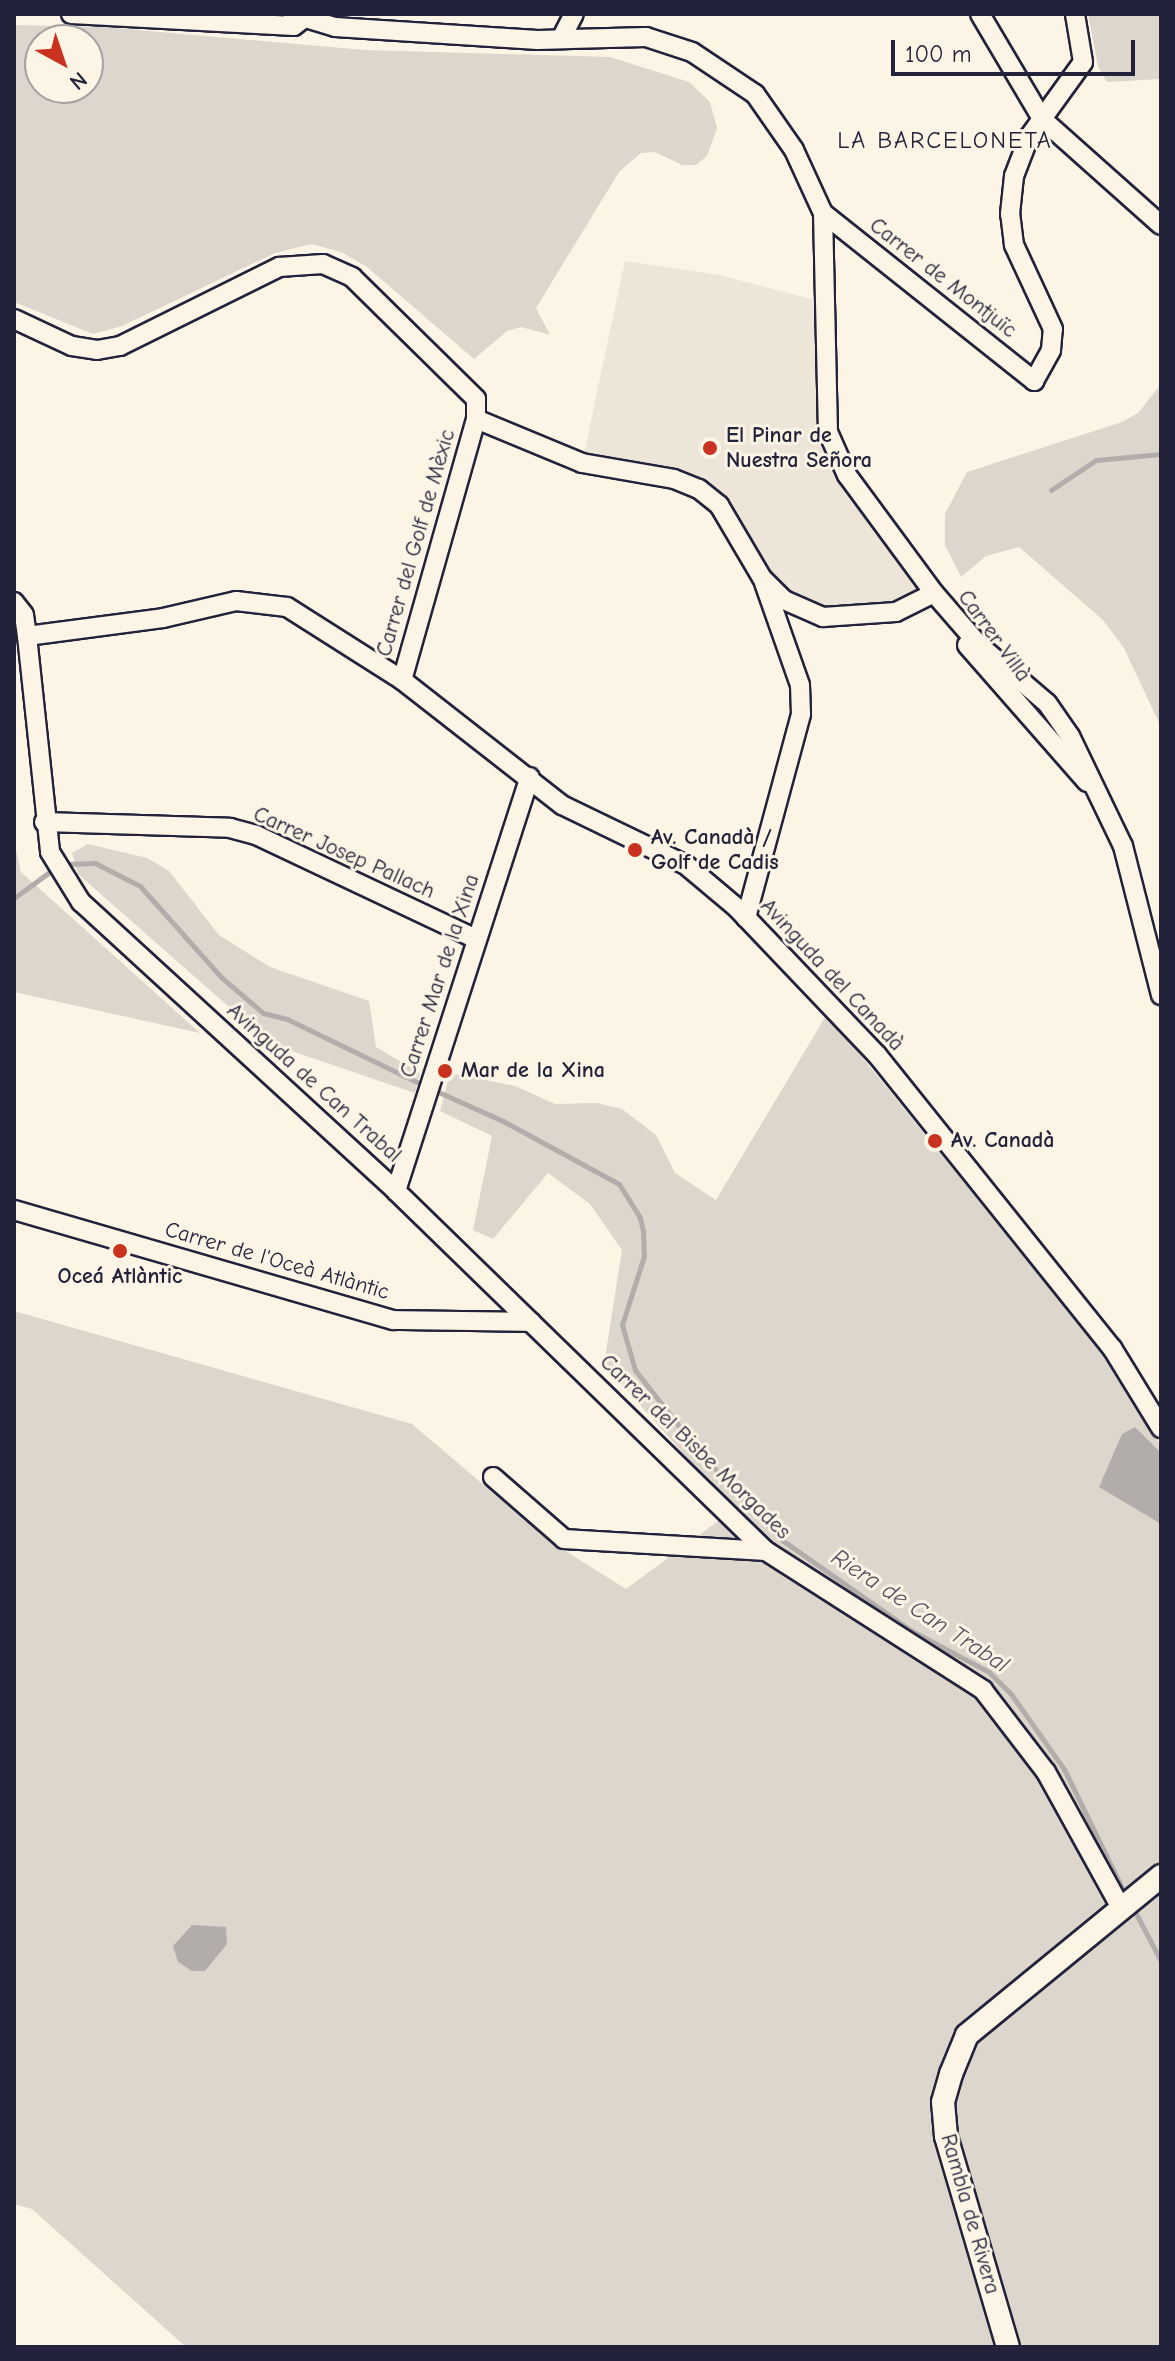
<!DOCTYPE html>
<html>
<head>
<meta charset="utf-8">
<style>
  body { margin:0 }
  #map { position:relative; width:1175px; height:2361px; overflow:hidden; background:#fcf5e5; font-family:"Comic Neue",sans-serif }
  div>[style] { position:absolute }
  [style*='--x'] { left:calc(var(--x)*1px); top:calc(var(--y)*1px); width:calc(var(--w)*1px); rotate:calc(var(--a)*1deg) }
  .built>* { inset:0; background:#ece5d8 }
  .green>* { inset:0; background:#dcd6cc }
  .water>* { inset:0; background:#b2adab }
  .stream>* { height:5px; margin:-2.5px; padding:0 2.5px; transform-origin:2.5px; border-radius:2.5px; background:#b2adab }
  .roads { filter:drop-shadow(2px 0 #22223b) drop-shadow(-2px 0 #22223b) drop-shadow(0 2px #22223b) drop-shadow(0 -2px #22223b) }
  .minor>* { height:18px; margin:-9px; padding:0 9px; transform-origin:9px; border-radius:9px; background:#fcf5e5 }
  .tertiary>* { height:22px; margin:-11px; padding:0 11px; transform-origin:11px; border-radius:11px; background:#fcf5e5 }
  .dots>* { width:22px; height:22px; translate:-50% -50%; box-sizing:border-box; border:4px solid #fcf5e5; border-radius:50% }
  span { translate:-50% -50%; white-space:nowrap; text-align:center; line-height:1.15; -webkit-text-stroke:6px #fcf5e5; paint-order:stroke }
  .street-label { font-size:22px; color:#22223b }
  .poi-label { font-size:22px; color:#22223b; font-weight:700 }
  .left { translate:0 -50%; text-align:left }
  .neighbourhood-label { font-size:24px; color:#22223b; letter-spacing:2px }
  .water-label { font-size:24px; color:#545362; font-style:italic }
  .frame { position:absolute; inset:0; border:16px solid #22223b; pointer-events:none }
  .north { position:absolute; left:24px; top:24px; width:80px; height:80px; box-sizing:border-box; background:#fcf5e5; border:2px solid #a5a1a1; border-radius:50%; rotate:140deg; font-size:22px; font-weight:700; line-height:32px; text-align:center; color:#22223b }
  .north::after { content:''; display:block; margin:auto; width:28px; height:36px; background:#c8321e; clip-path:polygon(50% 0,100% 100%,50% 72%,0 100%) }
  .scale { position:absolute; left:891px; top:40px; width:244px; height:36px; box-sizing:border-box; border:4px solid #22223b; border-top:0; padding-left:10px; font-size:24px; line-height:28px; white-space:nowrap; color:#22223b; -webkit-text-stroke:6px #fcf5e5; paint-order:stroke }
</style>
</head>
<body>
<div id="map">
  <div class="built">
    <i style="clip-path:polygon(625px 261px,719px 275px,823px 302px,828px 432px,924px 592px,864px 617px,784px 600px,699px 489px,582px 463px)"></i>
  </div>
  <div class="green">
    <i style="clip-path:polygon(1088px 14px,1161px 14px,1161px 79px,1107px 82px,1098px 67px)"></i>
    <i style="clip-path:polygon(evenodd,14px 25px,104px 27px,365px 50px,610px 57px,689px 82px,710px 102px,717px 128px,707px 156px,696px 165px,682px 165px,655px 152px,641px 153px,619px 172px,536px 308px,550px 335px,521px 327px,507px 331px,474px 359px,367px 267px,341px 252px,311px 244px,275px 253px,122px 326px,93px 334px,14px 302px,14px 25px,40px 40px,88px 40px,88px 88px,40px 88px,40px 40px)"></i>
    <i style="clip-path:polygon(1161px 384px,1161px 727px,1124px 648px,1103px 620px,1019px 547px,986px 556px,961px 577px,945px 545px,945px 514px,967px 472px,1122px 422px,1138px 413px)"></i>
    <i style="clip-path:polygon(14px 841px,21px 872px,200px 1033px,14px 992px)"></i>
    <i style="clip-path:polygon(88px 844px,147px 858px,169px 871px,219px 935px,270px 967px,369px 1001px,376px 1047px,420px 1073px,415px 1093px,271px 1044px,78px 874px,72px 853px)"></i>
    <i style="clip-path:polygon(827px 1014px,1101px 1351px,1161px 1446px,1161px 2347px,186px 2347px,32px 2209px,14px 2204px,14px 1311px,412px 1424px,551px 1542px,626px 1589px,733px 1510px,604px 1364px,622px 1250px,590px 1204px,548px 1173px,493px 1239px,473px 1230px,492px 1136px,440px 1111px,450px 1073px,515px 1086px,555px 1104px,597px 1103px,622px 1109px,656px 1135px,675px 1173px,716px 1200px)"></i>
  </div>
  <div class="water">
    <i style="clip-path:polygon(1135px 1427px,1161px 1453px,1161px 1524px,1099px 1487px,1122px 1434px)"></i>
    <i style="clip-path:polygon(192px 1925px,226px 1927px,227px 1944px,205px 1971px,192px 1971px,178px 1962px,173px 1946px)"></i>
  </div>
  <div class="stream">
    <i style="--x:1051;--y:490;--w:54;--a:-33.7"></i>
    <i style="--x:1096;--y:460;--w:65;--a:-5.3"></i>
    <i style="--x:64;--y:864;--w:31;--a:-2"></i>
    <i style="--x:95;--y:863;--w:51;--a:27.1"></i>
    <i style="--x:140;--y:886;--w:122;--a:48.3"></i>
    <i style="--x:221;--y:977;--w:55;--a:40.6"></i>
    <i style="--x:263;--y:1013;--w:25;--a:14"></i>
    <i style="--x:287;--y:1019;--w:153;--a:25.9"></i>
    <i style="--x:14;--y:898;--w:51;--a:-36.2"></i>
    <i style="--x:434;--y:1090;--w:76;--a:24.2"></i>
    <i style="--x:503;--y:1121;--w:132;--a:28.5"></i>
    <i style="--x:619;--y:1184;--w:40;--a:58"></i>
    <i style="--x:640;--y:1218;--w:13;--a:77"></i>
    <i style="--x:643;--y:1231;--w:25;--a:88"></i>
    <i style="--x:644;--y:1256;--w:72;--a:107.7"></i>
    <i style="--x:622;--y:1325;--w:47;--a:73.9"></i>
    <i style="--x:635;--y:1370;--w:105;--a:51.9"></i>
    <i style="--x:700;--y:1453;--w:120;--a:46.7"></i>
    <i style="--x:782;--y:1540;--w:159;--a:35"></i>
    <i style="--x:912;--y:1631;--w:87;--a:28"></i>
    <i style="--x:989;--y:1672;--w:31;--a:45"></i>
    <i style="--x:1011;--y:1694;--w:92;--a:54.8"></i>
    <i style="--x:1064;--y:1769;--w:141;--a:64"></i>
    <i style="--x:1133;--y:1908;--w:60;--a:62.2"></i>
  </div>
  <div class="roads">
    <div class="minor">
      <i style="--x:71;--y:14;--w:223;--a:3.1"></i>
      <i style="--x:294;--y:26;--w:18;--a:-38"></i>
      <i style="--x:292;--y:14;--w:45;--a:16.8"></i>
      <i style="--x:335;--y:27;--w:203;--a:3.7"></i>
      <i style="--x:538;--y:40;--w:108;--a:-1.6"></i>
      <i style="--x:646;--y:37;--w:48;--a:18.1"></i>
      <i style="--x:692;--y:52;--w:76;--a:33.7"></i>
      <i style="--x:755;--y:94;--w:68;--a:55.1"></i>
      <i style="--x:794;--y:150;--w:69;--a:65.3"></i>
      <i style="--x:823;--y:213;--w:219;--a:88.7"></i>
      <i style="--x:828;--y:432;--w:47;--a:66.2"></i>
      <i style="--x:847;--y:475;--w:147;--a:53.6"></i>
      <i style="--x:934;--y:593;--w:69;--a:49.1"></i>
      <i style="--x:979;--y:645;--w:89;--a:40.5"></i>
      <i style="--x:1047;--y:703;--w:40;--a:55.1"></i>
      <i style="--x:1070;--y:736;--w:122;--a:64.3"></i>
      <i style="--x:1123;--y:846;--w:154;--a:75.7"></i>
      <i style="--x:980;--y:14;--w:122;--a:59.4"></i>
      <i style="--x:1042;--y:119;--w:159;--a:41.7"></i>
      <i style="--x:561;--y:39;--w:28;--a:-63"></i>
      <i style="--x:823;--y:213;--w:270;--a:38.5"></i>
      <i style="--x:1034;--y:381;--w:35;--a:-61"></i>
      <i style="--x:1051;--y:350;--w:21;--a:-85"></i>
      <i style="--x:1053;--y:329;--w:93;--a:-114.9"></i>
      <i style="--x:1014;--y:245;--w:31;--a:-97"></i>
      <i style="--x:1010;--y:214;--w:38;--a:-84"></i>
      <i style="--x:1014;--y:176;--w:42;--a:-69"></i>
      <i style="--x:1029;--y:137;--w:92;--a:-54.2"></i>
      <i style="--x:1083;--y:62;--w:49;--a:-99.5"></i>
      <i style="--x:14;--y:319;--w:64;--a:25"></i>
      <i style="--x:72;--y:346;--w:25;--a:9"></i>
      <i style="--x:97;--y:350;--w:23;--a:-10"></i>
      <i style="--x:120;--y:346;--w:178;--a:-26.4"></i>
      <i style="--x:279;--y:267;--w:44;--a:-3.9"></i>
      <i style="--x:323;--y:264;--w:32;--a:24"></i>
      <i style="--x:352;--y:277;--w:174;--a:44.5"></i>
      <i style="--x:476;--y:399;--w:20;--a:90"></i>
      <i style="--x:476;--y:419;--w:271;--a:105.8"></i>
      <i style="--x:476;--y:419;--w:115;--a:22.5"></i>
      <i style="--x:582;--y:463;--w:93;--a:9.9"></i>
      <i style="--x:674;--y:479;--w:27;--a:22"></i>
      <i style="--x:699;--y:489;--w:26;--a:39"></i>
      <i style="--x:719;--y:505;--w:85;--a:59.5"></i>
      <i style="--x:762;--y:578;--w:31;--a:45"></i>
      <i style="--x:784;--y:600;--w:43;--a:23.6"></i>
      <i style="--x:823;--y:617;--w:73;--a:-3.9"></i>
      <i style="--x:896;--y:612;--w:42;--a:-26.6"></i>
      <i style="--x:14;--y:602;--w:16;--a:52"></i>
      <i style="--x:24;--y:615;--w:21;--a:82"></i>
      <i style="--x:27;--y:636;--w:217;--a:83.9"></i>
      <i style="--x:50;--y:852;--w:59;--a:58.2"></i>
      <i style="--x:81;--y:902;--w:427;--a:42.5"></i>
      <i style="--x:396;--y:1191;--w:516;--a:44.22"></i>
      <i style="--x:766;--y:1551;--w:258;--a:32.6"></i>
      <i style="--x:983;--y:1690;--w:103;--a:52.5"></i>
      <i style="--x:1046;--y:1772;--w:153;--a:61.1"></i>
      <i style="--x:27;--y:636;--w:137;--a:-7.5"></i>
      <i style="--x:163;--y:618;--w:75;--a:-13.1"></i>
      <i style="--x:236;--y:601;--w:51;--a:6.7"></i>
      <i style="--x:287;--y:607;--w:136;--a:32.4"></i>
      <i style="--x:402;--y:680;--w:203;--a:38"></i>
      <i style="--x:562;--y:805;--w:138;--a:25.8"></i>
      <i style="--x:686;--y:865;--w:67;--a:40.1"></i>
      <i style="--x:737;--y:908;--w:203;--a:46.4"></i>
      <i style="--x:877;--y:1055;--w:376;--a:51.3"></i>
      <i style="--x:1112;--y:1348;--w:94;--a:58.5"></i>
      <i style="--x:967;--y:645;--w:182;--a:48.8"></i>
      <i style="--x:44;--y:822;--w:186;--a:1.8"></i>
      <i style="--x:230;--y:828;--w:27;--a:15"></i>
      <i style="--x:256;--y:835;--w:243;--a:25.3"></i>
      <i style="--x:746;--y:918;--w:211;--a:-74.9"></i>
      <i style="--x:801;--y:714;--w:29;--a:-92"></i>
      <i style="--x:800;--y:685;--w:108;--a:-109.4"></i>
      <i style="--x:396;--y:1191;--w:435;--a:-72.1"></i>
      <i style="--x:14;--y:1210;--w:395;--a:16.2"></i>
      <i style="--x:393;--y:1320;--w:138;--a:0.8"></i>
      <i style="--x:493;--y:1477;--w:94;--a:41.1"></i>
      <i style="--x:564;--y:1539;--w:202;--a:3.4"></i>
    </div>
    <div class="tertiary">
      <i style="--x:1008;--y:2347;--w:220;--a:-106.4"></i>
      <i style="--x:946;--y:2136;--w:34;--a:-95"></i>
      <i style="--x:943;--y:2102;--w:29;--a:-74"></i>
      <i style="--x:951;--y:2074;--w:42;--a:-67.7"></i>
      <i style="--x:967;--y:2035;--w:251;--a:-39.3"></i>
    </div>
  </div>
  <div class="dots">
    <i style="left:710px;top:448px;background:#c8321e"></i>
    <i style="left:635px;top:850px;background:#c8321e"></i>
    <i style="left:445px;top:1071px;background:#c8321e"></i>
    <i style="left:935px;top:1141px;background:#c8321e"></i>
    <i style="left:120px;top:1251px;background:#c8321e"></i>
  </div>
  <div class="street-label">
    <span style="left:943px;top:278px;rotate:38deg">Carrer de Montjuïc</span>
    <span style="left:416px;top:543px;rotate:-74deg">Carrer del Golf de Mèxic</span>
    <span style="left:994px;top:636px;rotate:54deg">Carrer Villà</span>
    <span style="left:344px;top:853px;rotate:24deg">Carrer Josep Pallach</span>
    <span style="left:832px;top:975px;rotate:47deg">Avinguda del Canadà</span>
    <span style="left:440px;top:976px;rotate:-72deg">Carrer Mar de la Xina</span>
    <span style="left:314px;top:1083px;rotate:42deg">Avinguda de Can Trabal</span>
    <span style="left:277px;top:1261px;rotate:16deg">Carrer de l'Oceà Atlàntic</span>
    <span style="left:695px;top:1447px;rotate:44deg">Carrer del Bisbe Morgades</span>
    <span style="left:970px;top:2214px;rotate:74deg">Rambla de Rivera</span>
  </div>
  <div class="poi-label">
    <span class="left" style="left:726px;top:448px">El Pinar de<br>Nuestra Señora</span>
    <span class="left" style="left:651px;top:850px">Av. Canadà /<br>Golf de Cadis</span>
    <span class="left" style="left:461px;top:1071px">Mar de la Xina</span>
    <span class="left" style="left:951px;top:1141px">Av. Canadà</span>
    <span style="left:120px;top:1277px">Oceá Atlàntic</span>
  </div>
  <div class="neighbourhood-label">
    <span style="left:945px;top:141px">LA BARCELONETA</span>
  </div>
  <div class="water-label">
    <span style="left:920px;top:1611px;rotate:33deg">Riera de Can Trabal</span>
  </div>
  <div class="frame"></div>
  <div class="north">N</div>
  <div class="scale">100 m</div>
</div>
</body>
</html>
